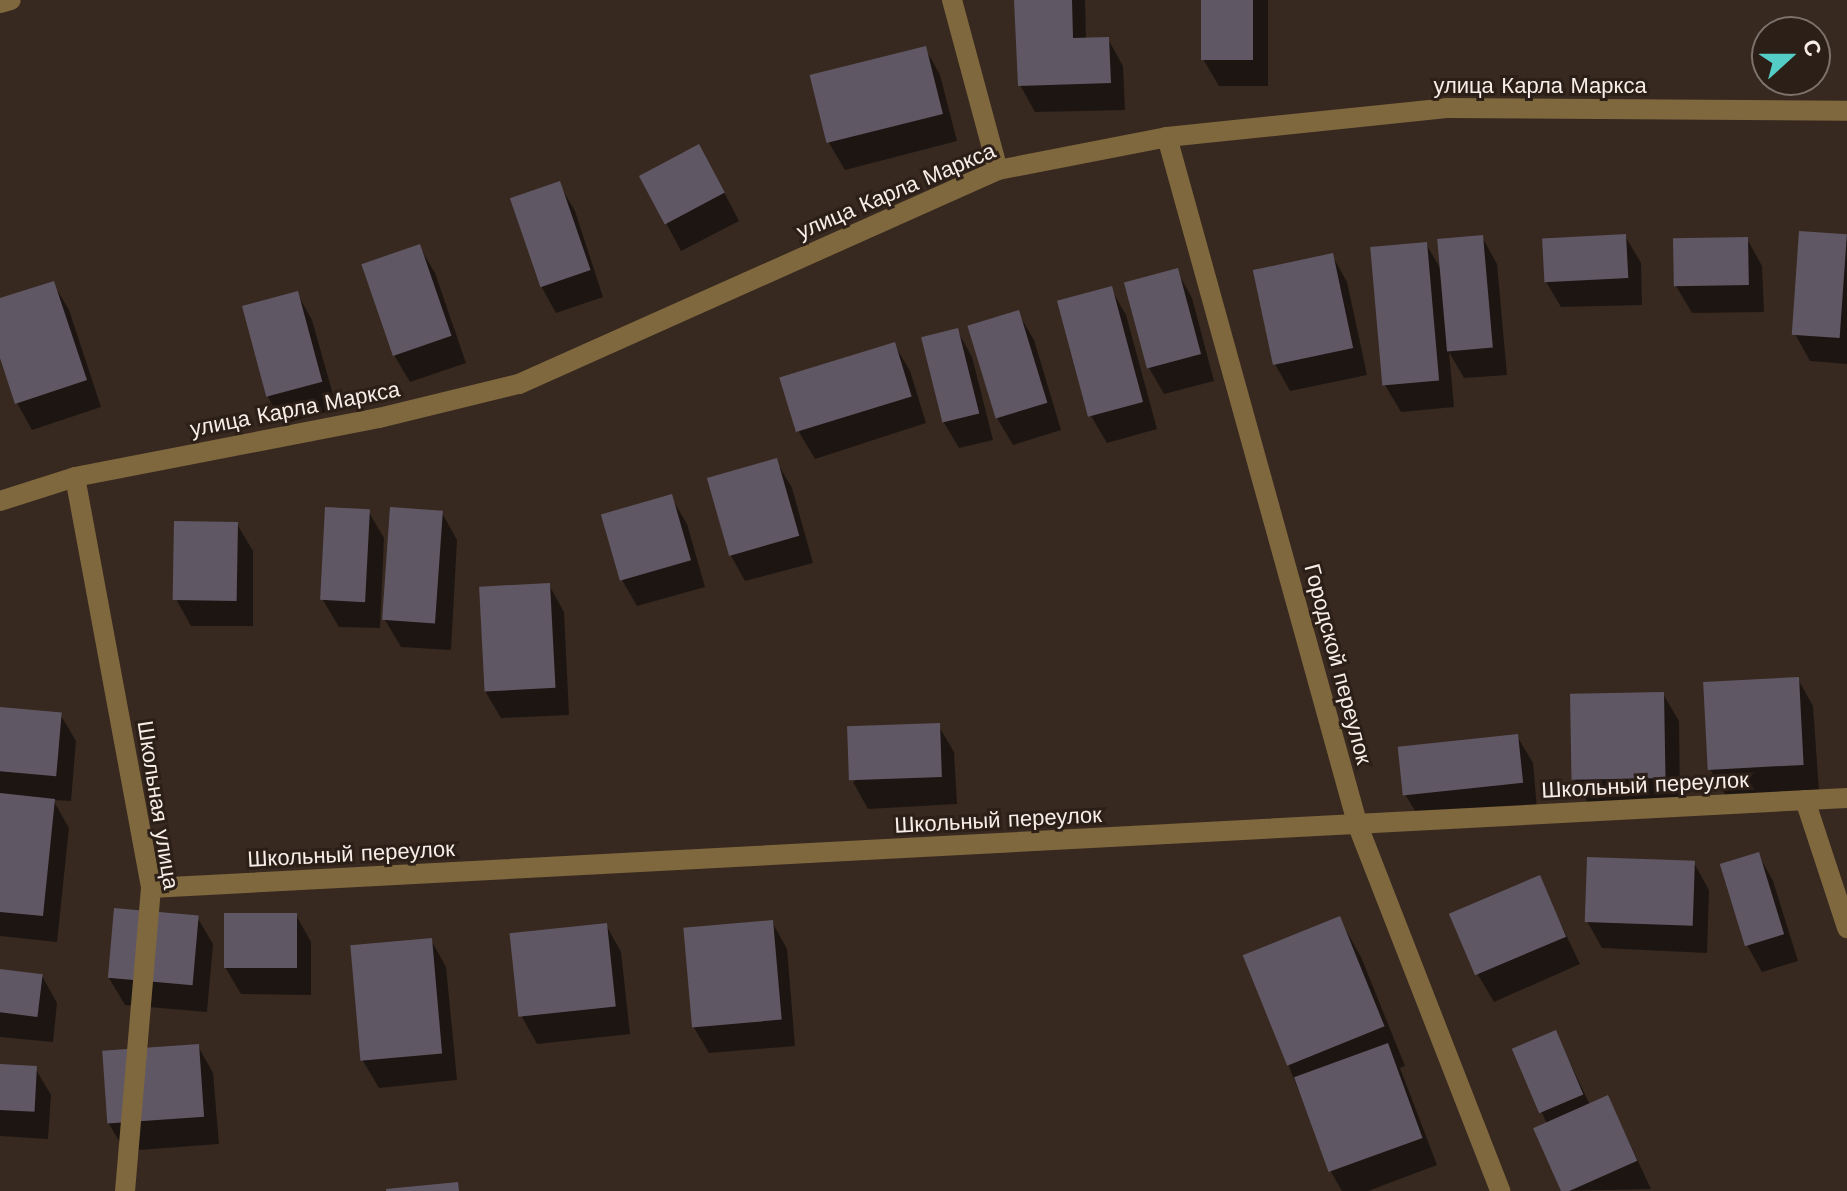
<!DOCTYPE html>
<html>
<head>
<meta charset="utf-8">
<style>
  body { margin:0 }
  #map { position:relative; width:1847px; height:1191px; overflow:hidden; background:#372920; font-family:"Work Sans",sans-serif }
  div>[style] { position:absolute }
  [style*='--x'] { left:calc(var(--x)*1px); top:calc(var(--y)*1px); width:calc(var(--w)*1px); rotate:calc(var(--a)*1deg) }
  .shadow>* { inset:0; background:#0007 }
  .building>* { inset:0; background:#605765; transform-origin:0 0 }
  .minor>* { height:20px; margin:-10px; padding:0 10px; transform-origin:10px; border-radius:10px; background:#7f673e }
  span { translate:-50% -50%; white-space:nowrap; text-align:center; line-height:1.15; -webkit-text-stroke:6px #2c1f17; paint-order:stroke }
  .street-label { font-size:22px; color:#f7eee8 }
  .north { position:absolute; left:1751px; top:16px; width:80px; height:80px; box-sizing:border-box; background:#2c1f17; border:2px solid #7d726b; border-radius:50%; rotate:69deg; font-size:22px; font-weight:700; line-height:32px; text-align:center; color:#f7eee8 }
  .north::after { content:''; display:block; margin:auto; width:28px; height:36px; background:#54cdc6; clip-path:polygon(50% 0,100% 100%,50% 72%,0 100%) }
</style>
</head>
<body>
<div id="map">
  <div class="shadow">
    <i style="clip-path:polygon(1016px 0,1085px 0,1086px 40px,1108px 39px,1123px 66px,1125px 110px,1035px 112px,1020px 85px)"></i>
    <i style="clip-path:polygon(1203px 0,1268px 0,1268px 86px,1219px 86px,1203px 59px)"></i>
    <i style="clip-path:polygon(925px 48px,940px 75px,957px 141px,845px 170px,829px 143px)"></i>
    <i style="clip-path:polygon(714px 173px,739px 221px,681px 251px,641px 176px)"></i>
    <i style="clip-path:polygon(559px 184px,575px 211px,603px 297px,556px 313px,541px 286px)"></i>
    <i style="clip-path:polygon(1625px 236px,1641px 263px,1642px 305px,1561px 307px,1545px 280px)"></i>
    <i style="clip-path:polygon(1847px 236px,1847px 364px,1810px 361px,1795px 334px)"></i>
    <i style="clip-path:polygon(1482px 237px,1497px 264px,1507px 375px,1464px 378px,1449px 352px,1454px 407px,1401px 412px,1385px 385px,1426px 244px,1442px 271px)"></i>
    <i style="clip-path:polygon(1747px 239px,1762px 266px,1764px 312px,1692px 313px,1676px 286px)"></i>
    <i style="clip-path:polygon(419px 246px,435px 273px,466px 363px,410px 382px,394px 355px)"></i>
    <i style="clip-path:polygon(1332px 255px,1347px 282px,1367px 375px,1290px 391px,1275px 364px)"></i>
    <i style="clip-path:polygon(1177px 271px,1192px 298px,1214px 381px,1164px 394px,1149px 368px)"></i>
    <i style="clip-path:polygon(53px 283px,69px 310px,101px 407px,32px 430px,17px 403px,0 352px,0 301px)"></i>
    <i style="clip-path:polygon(1111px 289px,1126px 315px,1157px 429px,1107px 443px,1091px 416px)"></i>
    <i style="clip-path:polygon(297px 293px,312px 320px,337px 409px,283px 424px,268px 397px)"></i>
    <i style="clip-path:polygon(1018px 313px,1034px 340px,1061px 430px,1013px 445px,997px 418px)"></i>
    <i style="clip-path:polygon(957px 330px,972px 357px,993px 440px,959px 448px,943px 421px)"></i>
    <i style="clip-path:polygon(894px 344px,910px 371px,926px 423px,815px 459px,799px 432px)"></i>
    <i style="clip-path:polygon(776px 461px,792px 488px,813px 563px,745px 581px,730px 554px)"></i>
    <i style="clip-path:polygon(671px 497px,687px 524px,705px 587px,637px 606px,622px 580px,603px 516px)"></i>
    <i style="clip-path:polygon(368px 511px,384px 538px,380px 628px,339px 627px,323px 600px)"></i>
    <i style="clip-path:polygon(442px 513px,457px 540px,451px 650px,401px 647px,385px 620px)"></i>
    <i style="clip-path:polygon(237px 524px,253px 551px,253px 626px,191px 626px,176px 599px)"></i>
    <i style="clip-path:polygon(549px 585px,564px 612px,569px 715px,501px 718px,485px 691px)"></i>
    <i style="clip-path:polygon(1798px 679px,1813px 706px,1819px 791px,1726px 796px,1710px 769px)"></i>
    <i style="clip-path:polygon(1663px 694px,1679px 721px,1680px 804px,1589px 805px,1574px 778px)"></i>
    <i style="clip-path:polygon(0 709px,60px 714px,76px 741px,71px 801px,53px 800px,69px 828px,57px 942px,0 936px)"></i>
    <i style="clip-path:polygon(938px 725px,954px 752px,957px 804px,868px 809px,853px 782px)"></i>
    <i style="clip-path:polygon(1517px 736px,1533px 763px,1537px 809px,1421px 821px,1405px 794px)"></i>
    <i style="clip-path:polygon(1758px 854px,1773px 881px,1798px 961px,1762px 972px,1747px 945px)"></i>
    <i style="clip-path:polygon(1694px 863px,1709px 890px,1707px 953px,1602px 948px,1587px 921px)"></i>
    <i style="clip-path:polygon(1539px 878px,1580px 964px,1494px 1002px,1478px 975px)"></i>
    <i style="clip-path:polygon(296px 915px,311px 942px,311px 995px,241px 994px,225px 967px)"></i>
    <i style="clip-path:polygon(197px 917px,213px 944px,207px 1012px,125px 1005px,109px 978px)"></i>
    <i style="clip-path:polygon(1339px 918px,1361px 957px,1405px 1066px,1400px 1068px,1437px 1165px,1368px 1191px,1342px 1191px,1331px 1172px,1245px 956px)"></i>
    <i style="clip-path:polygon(772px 922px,787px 949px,795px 1046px,709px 1053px,693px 1026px)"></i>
    <i style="clip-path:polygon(606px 925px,621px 952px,630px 1034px,537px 1044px,522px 1017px)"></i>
    <i style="clip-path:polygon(431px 940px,446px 967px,457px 1080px,379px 1088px,363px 1061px)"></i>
    <i style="clip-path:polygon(0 971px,42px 976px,57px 1003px,53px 1042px,0 1037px)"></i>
    <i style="clip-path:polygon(1556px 1033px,1590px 1105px,1608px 1097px,1651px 1189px,1563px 1191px,1536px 1129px,1547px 1124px,1514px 1050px)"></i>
    <i style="clip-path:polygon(198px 1046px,213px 1073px,219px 1144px,125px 1151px,109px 1124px,105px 1053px)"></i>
    <i style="clip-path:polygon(0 1066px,35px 1068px,51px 1095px,48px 1139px,0 1136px)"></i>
  </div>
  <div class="building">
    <i style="clip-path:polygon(1014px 0,1072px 0,1073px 38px,1109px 37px,1111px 83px,1018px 86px)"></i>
    <i style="left:1201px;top:0;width:52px;height:60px"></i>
    <i style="left:926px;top:46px;width:70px;height:120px;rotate:76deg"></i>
    <i style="left:699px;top:144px;width:55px;height:68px;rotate:62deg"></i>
    <i style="left:560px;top:181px;width:94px;height:53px;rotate:71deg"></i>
    <i style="left:1799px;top:231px;width:48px;height:104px;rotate:4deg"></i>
    <i style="left:1626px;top:234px;width:44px;height:84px;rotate:87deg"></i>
    <i style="left:1483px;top:235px;width:113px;height:46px;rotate:85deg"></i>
    <i style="left:1748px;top:237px;width:48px;height:75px;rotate:89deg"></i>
    <i style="left:1427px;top:242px;width:139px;height:57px;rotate:85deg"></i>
    <i style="left:420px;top:244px;width:97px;height:62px;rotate:71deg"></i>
    <i style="left:1333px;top:253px;width:97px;height:82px;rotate:78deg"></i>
    <i style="left:1178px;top:268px;width:89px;height:56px;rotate:75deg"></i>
    <i style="clip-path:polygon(54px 281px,87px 380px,15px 404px,0 358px,0 298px)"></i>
    <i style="left:1112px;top:286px;width:120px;height:57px;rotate:75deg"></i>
    <i style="left:298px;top:291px;width:94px;height:58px;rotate:75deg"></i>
    <i style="left:1019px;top:310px;width:97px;height:54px;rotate:73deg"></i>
    <i style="left:958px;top:328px;width:88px;height:38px;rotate:76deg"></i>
    <i style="left:895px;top:342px;width:57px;height:121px;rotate:73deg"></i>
    <i style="left:777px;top:458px;width:81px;height:73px;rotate:74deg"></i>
    <i style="left:672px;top:494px;width:69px;height:74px;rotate:74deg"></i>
    <i style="left:325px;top:507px;width:45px;height:93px;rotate:3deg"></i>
    <i style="left:390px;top:507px;width:53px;height:113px;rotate:4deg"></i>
    <i style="left:174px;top:521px;width:64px;height:79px;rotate:1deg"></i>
    <i style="left:550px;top:583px;width:105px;height:71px;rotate:87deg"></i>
    <i style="left:1799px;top:677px;width:88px;height:96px;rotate:87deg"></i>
    <i style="left:1664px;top:692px;width:86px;height:94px;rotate:89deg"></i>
    <i style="left:0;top:707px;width:62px;height:64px;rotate:5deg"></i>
    <i style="left:940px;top:723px;width:54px;height:93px;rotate:88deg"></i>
    <i style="left:1518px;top:734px;width:49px;height:121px;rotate:84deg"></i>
    <i style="clip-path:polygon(0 793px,55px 799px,43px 916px,0 912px)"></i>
    <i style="left:1759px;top:852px;width:86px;height:41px;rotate:73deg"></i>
    <i style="left:1587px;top:857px;width:108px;height:65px;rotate:2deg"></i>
    <i style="left:1540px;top:875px;width:67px;height:99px;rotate:67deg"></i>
    <i style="left:114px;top:908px;width:85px;height:70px;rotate:5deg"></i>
    <i style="left:224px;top:913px;width:73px;height:55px"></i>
    <i style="left:1340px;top:916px;width:119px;height:105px;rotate:68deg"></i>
    <i style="left:773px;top:920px;width:100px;height:90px;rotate:85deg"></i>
    <i style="left:607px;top:923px;width:84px;height:98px;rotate:84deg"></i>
    <i style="left:432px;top:938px;width:116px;height:82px;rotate:85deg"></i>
    <i style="left:0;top:969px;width:43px;height:43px;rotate:7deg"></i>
    <i style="left:1556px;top:1030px;width:70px;height:48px;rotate:67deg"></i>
    <i style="left:1388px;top:1043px;width:101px;height:100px;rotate:70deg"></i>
    <i style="left:199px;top:1044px;width:73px;height:97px;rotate:86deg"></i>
    <i style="left:0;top:1064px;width:37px;height:46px;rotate:3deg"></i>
    <i style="left:1608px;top:1095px;width:72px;height:82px;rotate:66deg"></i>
    <i style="clip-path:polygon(458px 1182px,459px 1191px,386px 1191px,386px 1189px)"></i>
  </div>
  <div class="minor">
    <i style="--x:952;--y:0;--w:176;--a:74.9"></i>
    <i style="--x:0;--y:3;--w:11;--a:-15"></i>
    <i style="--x:1167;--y:137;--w:715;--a:74.51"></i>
    <i style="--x:1358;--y:826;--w:392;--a:68.7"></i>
    <i style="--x:75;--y:477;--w:418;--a:79.5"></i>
    <i style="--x:151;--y:888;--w:304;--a:94.9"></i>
    <i style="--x:0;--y:501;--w:79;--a:-17.7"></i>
    <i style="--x:75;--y:477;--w:310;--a:-11"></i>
    <i style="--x:379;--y:418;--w:144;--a:-13.7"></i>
    <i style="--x:519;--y:384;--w:525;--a:-24.07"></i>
    <i style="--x:998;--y:170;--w:172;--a:-11"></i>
    <i style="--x:1167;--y:137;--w:281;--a:-5.9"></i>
    <i style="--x:1446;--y:108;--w:401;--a:0.4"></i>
    <i style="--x:1805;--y:800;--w:135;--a:71.8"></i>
    <i style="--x:151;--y:888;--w:1698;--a:-3.04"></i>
  </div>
  <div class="street-label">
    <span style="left:1540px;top:86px">улица Карла Маркса</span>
    <span style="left:896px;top:191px;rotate:-23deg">улица Карла Маркса</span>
    <span style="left:295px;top:409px;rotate:-11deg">улица Карла Маркса</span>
    <span style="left:1338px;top:664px;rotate:75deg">Городской переулок</span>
    <span style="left:1645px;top:785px;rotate:-3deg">Школьный переулок</span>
    <span style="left:158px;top:805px;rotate:81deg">Школьная улица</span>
    <span style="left:998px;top:820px;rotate:-3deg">Школьный переулок</span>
    <span style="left:351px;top:854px;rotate:-3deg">Школьный переулок</span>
  </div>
  <div class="north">С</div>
</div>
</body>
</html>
